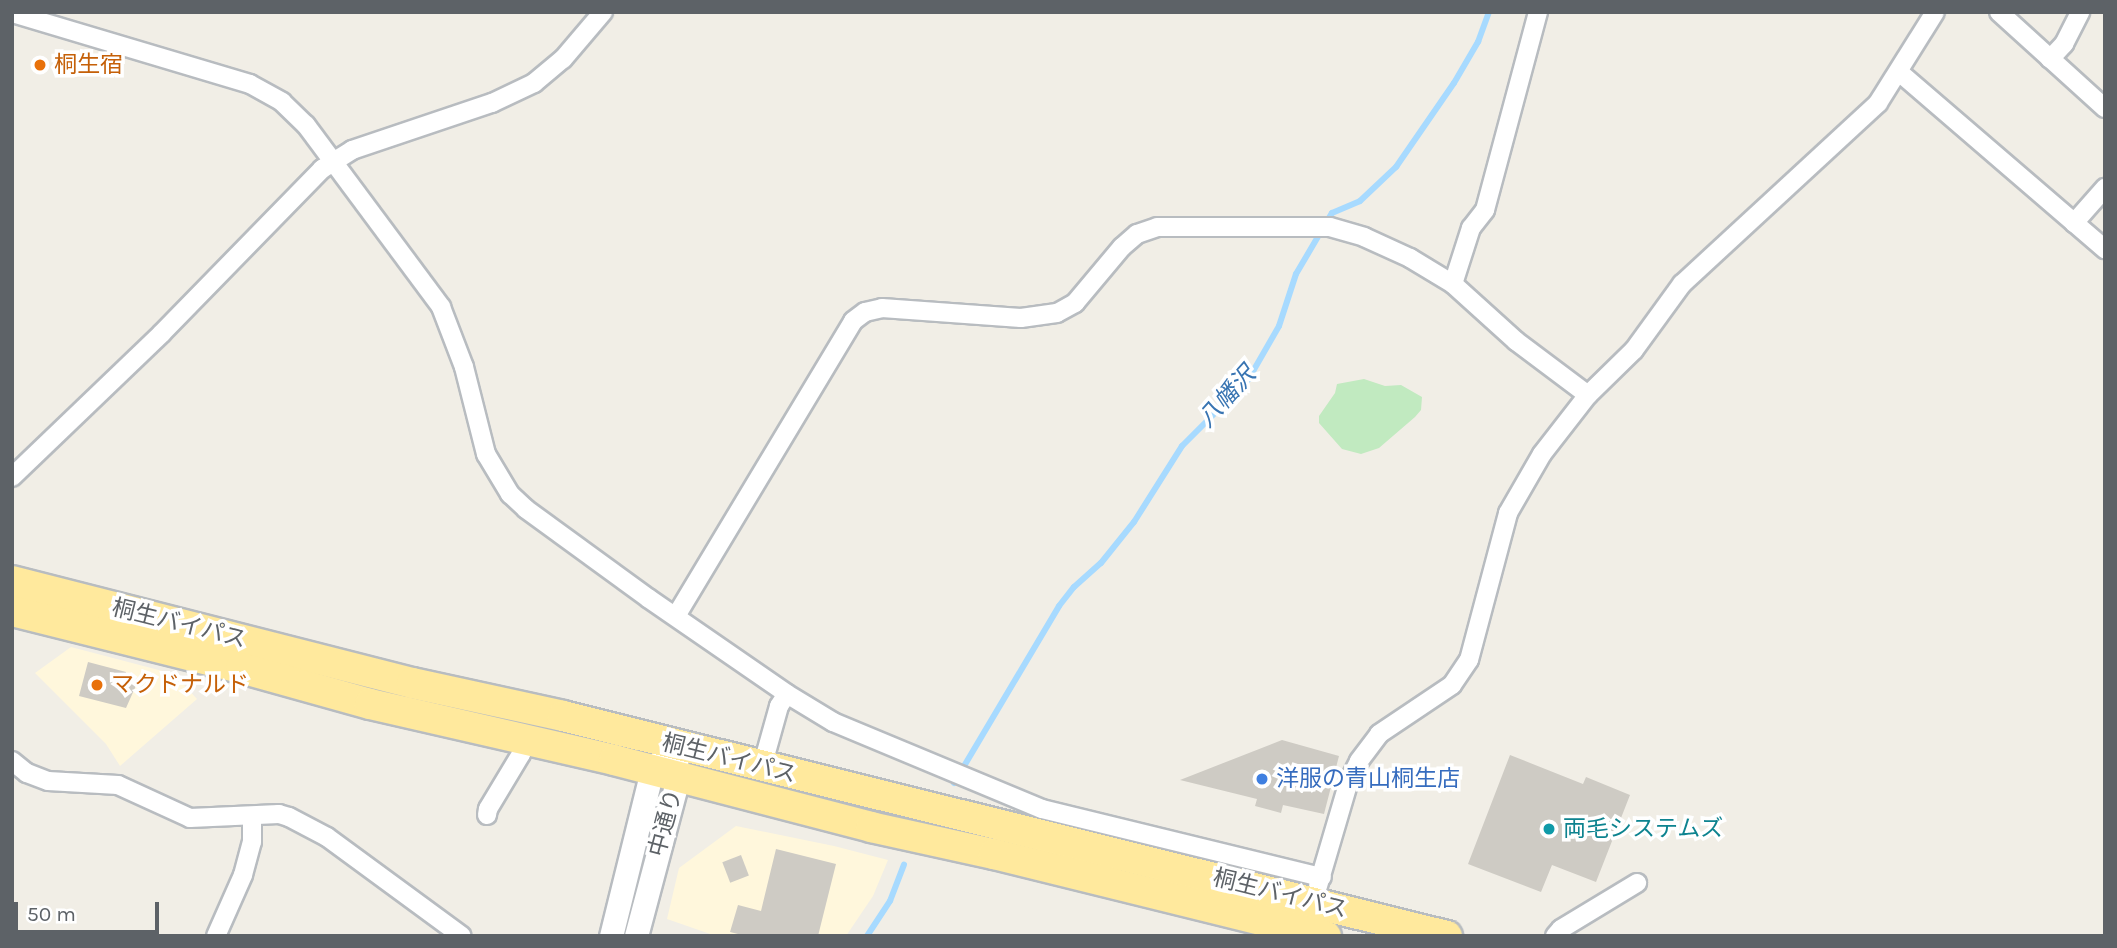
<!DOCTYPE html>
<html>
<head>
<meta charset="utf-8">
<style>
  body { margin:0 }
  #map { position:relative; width:2117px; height:948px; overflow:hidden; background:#f1eee6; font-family:Karla,"Noto Sans JP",sans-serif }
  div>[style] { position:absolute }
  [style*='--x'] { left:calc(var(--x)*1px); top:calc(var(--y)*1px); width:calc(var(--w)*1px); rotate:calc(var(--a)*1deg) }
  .commercial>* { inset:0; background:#fff7dc }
  .green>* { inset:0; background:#c1eac0 }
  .stream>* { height:6px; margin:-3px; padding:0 3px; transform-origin:3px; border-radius:3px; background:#a7daff }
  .building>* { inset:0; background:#cecbc4; transform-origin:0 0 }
  .roads { filter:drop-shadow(2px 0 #b8bcc0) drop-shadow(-2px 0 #b8bcc0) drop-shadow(0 2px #b8bcc0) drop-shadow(0 -2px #b8bcc0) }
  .minor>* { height:18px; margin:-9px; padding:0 9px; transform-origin:9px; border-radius:9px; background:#fff }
  .tertiary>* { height:23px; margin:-11.5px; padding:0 11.5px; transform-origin:11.5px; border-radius:11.5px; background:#fff }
  .trunk>* { height:30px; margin:-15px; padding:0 15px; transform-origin:15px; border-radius:15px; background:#ffe99d }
  .dots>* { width:19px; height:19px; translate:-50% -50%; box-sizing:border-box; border:4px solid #fff; border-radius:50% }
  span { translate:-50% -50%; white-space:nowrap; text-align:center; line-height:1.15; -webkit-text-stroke:7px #fff; paint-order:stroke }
  .food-label { font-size:23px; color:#c56008 }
  .left { translate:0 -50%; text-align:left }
  .street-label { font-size:23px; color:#5d6267 }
  .shop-label { font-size:23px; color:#366cbe }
  .culture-label { font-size:23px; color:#0d838f }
  .water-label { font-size:24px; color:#3874b2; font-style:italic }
  .frame { position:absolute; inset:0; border:14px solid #5d6267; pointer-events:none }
  .scale { position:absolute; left:14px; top:902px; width:145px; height:32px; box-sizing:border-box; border:4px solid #5d6267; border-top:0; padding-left:9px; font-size:21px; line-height:24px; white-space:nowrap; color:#5d6267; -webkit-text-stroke:5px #fff; paint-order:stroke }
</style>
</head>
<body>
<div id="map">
  <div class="commercial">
    <i style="clip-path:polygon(71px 647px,174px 674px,197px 699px,120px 766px,106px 744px,35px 673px)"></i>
    <i style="clip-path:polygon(736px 826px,834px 846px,888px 860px,873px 896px,846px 936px,716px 936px,667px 919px,679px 868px)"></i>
  </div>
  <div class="green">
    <i style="clip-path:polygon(1364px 379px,1385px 386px,1401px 385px,1422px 397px,1421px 410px,1415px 417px,1379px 448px,1361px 454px,1342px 449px,1319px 423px,1319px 416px,1335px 393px,1337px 384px)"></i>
  </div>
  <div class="stream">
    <i style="--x:954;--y:783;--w:206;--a:-59.3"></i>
    <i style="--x:1059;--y:606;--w:24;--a:-52"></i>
    <i style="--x:1074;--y:587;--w:36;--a:-42"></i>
    <i style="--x:1101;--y:563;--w:53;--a:-51.2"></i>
    <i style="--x:1134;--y:522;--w:90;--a:-57.7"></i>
    <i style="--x:1182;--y:446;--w:93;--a:-45"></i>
    <i style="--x:1248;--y:380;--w:62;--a:-60.1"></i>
    <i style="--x:1279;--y:326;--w:55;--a:-71.9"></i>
    <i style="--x:1296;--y:274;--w:71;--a:-59.5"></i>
    <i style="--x:1332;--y:213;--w:30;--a:-23"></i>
    <i style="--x:1360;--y:201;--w:50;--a:-43.4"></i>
    <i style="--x:1396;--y:167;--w:102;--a:-55.4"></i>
    <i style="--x:1454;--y:83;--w:48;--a:-59.7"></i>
    <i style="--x:1478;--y:42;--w:32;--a:-70"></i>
    <i style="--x:867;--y:936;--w:42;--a:-56.7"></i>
    <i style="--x:890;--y:901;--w:39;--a:-69"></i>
  </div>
  <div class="building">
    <i style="clip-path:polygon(88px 662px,126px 672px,125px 678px,138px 681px,126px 708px,79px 696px)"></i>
    <i style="clip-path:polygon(1282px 740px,1339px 756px,1324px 814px,1283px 805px,1281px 813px,1255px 806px,1257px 799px,1180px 780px)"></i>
    <i style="clip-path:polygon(1510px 755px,1583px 784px,1586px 777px,1630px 795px,1596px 882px,1552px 865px,1541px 892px,1468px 864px)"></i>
    <i style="clip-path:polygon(776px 849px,836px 864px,818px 936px,746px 936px,730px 932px,738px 905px,761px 911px)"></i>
    <i style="left:741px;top:855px;width:22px;height:20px;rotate:69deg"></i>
  </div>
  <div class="roads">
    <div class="minor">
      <i style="--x:1999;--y:12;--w:143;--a:42.2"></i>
      <i style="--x:12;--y:13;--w:248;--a:16.6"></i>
      <i style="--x:250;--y:84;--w:37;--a:29"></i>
      <i style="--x:282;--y:102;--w:33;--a:44"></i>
      <i style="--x:306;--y:125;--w:227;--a:53.4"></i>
      <i style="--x:441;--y:307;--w:64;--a:69"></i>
      <i style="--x:464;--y:367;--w:90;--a:75.8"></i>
      <i style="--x:486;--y:454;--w:47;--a:59"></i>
      <i style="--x:510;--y:494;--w:22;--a:43"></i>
      <i style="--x:526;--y:509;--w:151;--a:36.1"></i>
      <i style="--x:648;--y:598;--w:169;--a:34.6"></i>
      <i style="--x:787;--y:694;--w:54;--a:31.3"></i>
      <i style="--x:833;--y:722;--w:226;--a:22.6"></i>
      <i style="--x:1042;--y:809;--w:288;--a:13.7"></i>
      <i style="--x:2050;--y:59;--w:21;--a:-47"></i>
      <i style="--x:2064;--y:44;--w:36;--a:-63"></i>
      <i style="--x:1899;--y:72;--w:272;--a:40.7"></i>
      <i style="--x:2074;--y:223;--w:47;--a:-48.5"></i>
      <i style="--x:1453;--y:284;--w:59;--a:-72.2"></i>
      <i style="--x:1471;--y:228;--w:23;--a:-52"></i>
      <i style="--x:1485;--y:210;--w:205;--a:-75"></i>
      <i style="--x:12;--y:477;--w:207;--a:-43.8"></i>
      <i style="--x:161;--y:334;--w:231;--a:-45.7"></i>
      <i style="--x:322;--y:169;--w:36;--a:-32"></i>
      <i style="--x:352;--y:150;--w:148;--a:-18.6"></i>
      <i style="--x:492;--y:103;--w:47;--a:-25.5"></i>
      <i style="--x:534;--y:83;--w:38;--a:-40"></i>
      <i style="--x:563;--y:59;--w:62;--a:-49.6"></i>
      <i style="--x:676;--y:616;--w:344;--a:-59"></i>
      <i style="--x:853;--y:321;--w:15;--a:-37"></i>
      <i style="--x:865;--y:312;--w:17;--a:-13"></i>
      <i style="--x:882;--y:308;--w:139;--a:4.1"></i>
      <i style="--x:1021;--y:318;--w:36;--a:-8"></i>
      <i style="--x:1057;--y:313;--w:21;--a:-29"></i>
      <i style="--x:1075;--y:303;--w:73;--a:-50"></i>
      <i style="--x:1122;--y:247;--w:20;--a:-41"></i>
      <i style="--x:1137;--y:234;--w:21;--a:-19"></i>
      <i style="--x:1157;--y:227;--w:173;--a:0"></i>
      <i style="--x:1330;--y:227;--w:35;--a:16"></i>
      <i style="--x:1364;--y:237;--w:51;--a:24.5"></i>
      <i style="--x:1410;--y:258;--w:50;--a:31.2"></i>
      <i style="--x:1453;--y:284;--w:85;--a:42.1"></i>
      <i style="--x:1516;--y:341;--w:90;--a:36.9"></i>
      <i style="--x:12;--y:761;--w:19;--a:39"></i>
      <i style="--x:27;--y:773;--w:22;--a:21"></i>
      <i style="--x:48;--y:781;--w:70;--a:3.3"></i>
      <i style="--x:118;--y:785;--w:79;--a:24.6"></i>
      <i style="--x:190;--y:818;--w:89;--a:-2.6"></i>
      <i style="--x:279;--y:814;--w:10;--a:17"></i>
      <i style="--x:289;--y:817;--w:43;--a:27.8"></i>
      <i style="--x:327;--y:837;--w:167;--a:36.3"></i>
      <i style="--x:762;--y:767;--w:63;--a:-74.4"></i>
      <i style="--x:779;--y:706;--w:14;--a:-56"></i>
      <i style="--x:487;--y:815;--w:6;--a:-81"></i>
      <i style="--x:488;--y:809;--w:64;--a:-59"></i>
      <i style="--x:521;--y:754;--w:15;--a:-79"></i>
      <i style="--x:1318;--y:886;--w:109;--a:-73.6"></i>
      <i style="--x:1349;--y:781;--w:22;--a:-63"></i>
      <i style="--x:1359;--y:761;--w:34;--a:-53"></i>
      <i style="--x:1379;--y:734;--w:88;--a:-33.9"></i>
      <i style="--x:1452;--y:685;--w:30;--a:-56"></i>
      <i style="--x:1469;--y:660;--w:152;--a:-75.1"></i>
      <i style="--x:1508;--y:513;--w:68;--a:-60"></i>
      <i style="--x:1542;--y:454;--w:75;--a:-52.1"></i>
      <i style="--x:1588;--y:395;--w:64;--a:-44.4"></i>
      <i style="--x:1634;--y:350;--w:82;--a:-54"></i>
      <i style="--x:1682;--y:284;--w:267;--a:-42.7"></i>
      <i style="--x:1878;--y:103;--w:107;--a:-57.9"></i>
      <i style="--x:216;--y:936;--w:67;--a:-66.1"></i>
      <i style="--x:243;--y:875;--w:34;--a:-75"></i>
      <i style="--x:252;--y:842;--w:26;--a:-90"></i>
      <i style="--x:1555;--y:936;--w:9;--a:-49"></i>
      <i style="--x:1561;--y:929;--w:89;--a:-31.2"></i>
    </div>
    <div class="tertiary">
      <i style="--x:611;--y:936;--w:171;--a:-76.1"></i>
      <i style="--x:652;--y:770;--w:15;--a:-48"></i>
      <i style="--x:636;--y:936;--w:163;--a:-75.1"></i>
      <i style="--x:678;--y:778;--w:17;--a:-97"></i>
    </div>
    <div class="trunk">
      <i style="--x:12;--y:581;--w:413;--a:14.3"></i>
      <i style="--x:412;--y:683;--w:155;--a:12.3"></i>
      <i style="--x:563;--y:716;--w:911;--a:13.98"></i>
      <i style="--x:12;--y:611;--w:236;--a:14"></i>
      <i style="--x:241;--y:668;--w:134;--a:15.6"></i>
      <i style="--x:370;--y:704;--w:250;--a:12.9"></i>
      <i style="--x:614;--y:760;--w:266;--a:14.6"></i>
      <i style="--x:871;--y:827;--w:126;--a:12.4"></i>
      <i style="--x:994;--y:854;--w:342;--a:13.9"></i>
    </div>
  </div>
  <div class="dots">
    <i style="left:40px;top:65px;background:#e8710a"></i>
    <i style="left:97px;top:685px;background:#e8710a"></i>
    <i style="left:1262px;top:779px;background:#3f7fe0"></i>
    <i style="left:1549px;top:829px;background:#0f9aa8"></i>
  </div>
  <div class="food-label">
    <span class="left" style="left:54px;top:65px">桐生宿</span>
    <span class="left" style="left:111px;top:685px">マクドナルド</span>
  </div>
  <div class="street-label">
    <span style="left:179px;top:624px;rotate:14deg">桐生バイパス</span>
    <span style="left:729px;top:759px;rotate:14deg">桐生バイパス</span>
    <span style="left:666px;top:823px;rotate:-75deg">中通り</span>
    <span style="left:1280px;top:894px;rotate:14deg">桐生バイパス</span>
  </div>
  <div class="shop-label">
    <span class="left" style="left:1276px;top:779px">洋服の青山桐生店</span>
  </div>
  <div class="culture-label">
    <span class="left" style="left:1563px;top:829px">両毛システムズ</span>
  </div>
  <div class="water-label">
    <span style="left:1227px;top:397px;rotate:-48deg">八幡沢</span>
  </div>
  <div class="frame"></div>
  <div class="scale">50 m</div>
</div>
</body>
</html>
